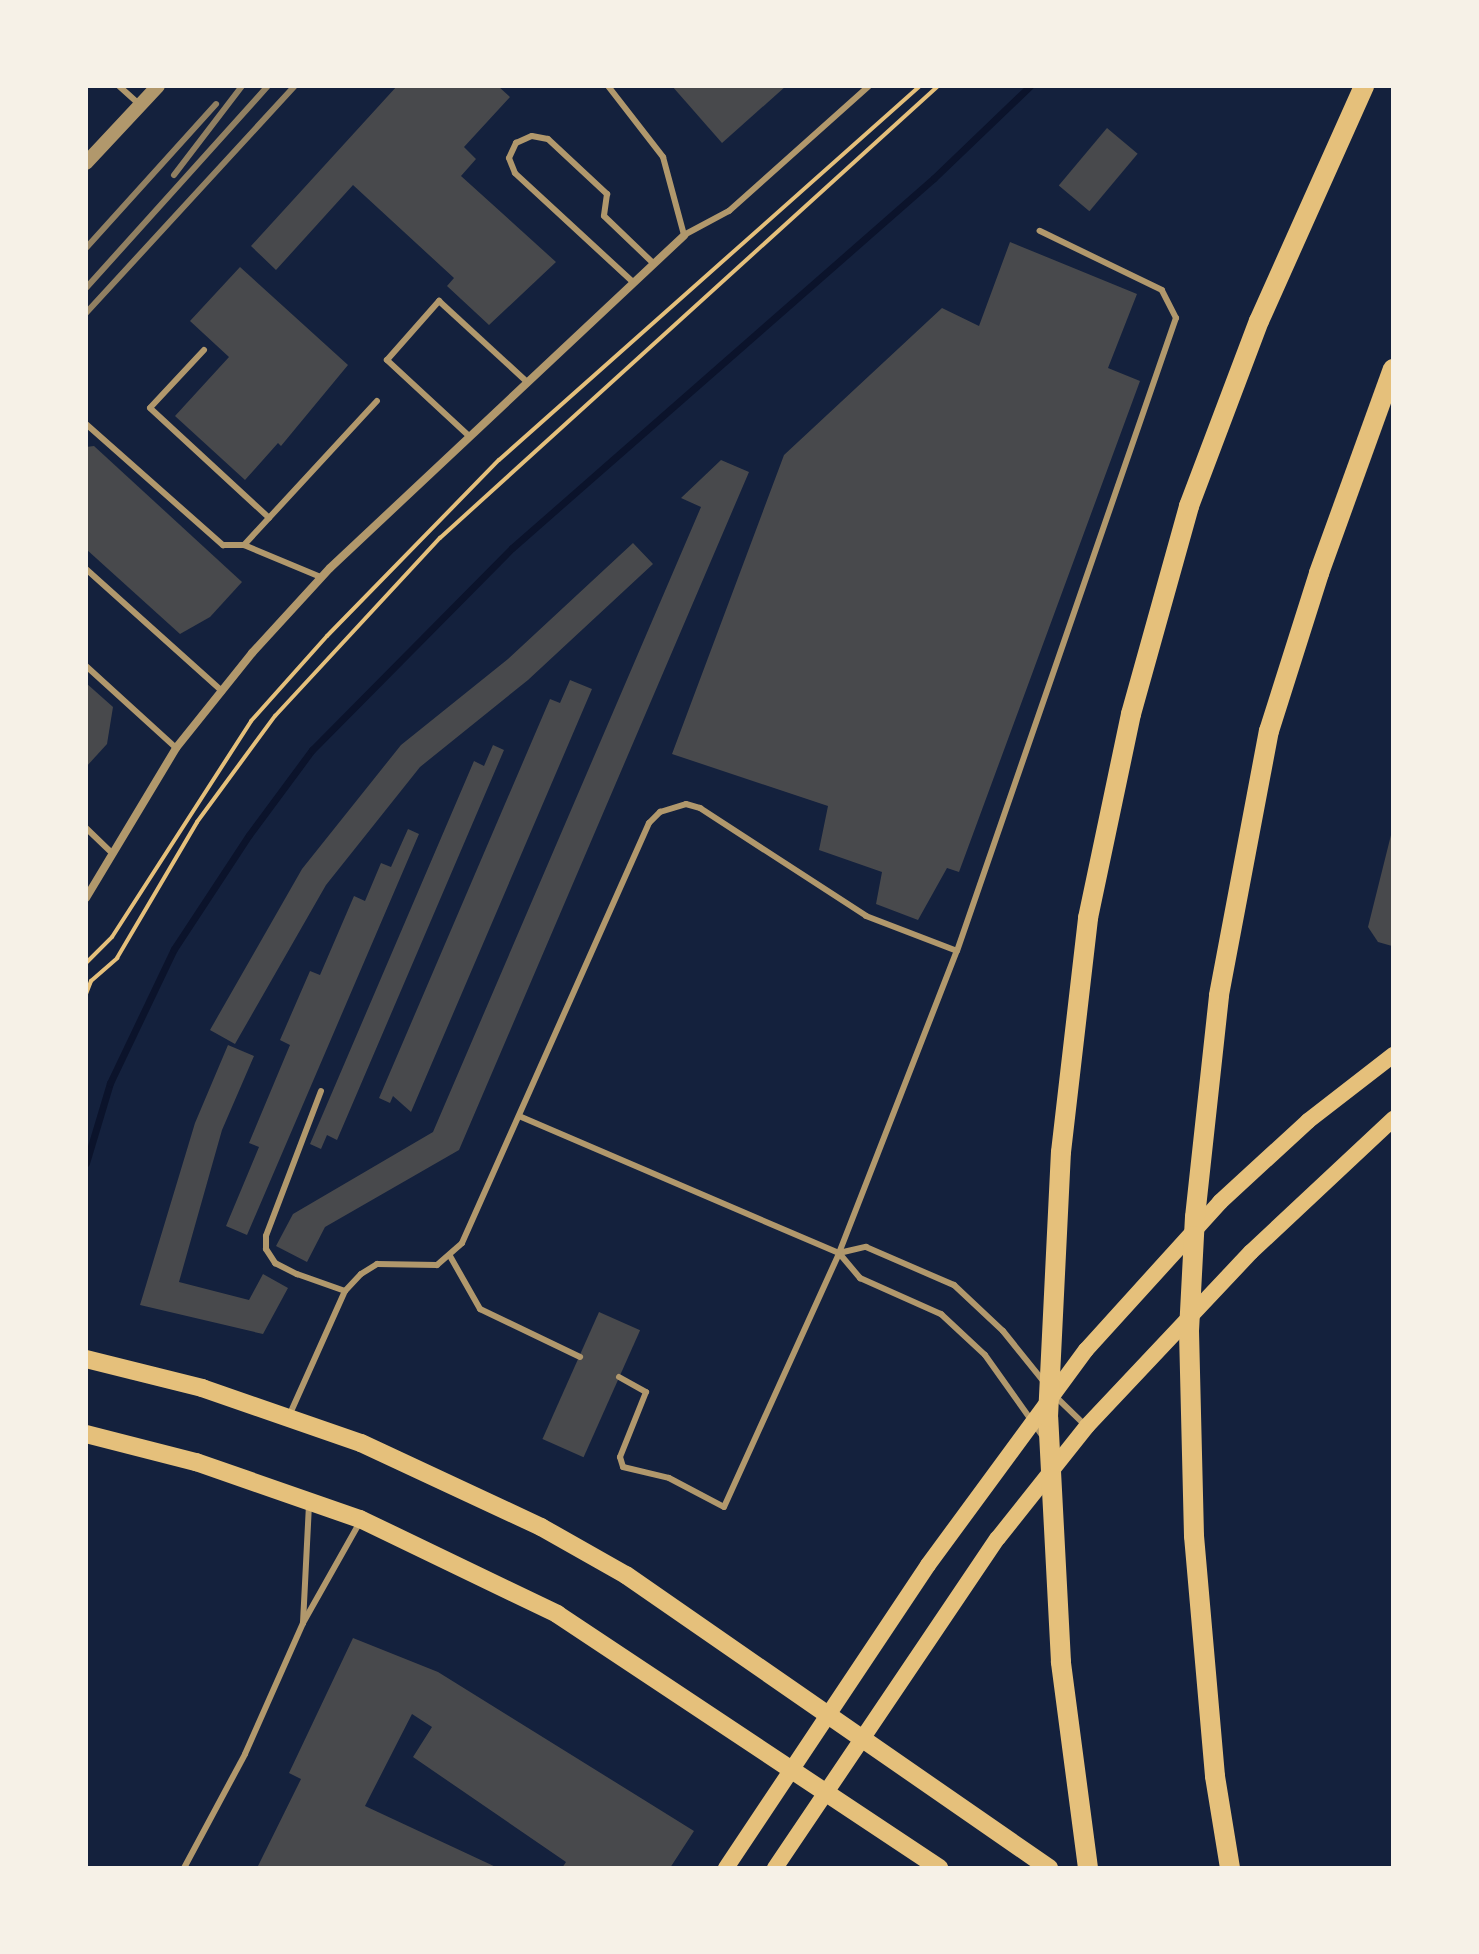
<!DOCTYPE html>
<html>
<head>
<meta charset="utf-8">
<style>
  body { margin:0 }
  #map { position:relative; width:1479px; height:1954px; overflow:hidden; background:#14213d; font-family:Arial,sans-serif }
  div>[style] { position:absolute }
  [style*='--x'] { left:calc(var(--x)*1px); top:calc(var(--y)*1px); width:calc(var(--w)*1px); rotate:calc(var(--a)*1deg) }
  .stream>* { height:7px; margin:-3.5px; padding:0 3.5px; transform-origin:3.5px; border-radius:3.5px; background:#0b132b }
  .building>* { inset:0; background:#48494c; transform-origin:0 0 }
  .path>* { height:4px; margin:-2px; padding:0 2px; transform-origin:2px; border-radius:2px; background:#e5c07b }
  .service>* { height:6px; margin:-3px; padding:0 3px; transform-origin:3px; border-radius:3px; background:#b1986c }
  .minor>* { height:8px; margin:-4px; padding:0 4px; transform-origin:4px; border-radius:4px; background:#b1986c }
  .tertiary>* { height:14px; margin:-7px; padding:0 7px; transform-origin:7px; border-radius:7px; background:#b1986c }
  .secondary>* { height:16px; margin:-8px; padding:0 8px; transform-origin:8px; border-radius:8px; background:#e5c07b }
  .primary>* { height:18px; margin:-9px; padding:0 9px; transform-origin:9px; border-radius:9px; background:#e5c07b }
  .motorway>* { height:20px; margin:-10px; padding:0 10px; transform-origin:10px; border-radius:10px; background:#e5c07b }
  .rail>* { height:6px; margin:-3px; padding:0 3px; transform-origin:3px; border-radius:3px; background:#918062 }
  span { translate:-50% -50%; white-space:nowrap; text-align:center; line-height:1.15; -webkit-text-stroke:6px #f6f1e7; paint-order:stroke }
  .frame { position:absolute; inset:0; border:88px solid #f6f1e7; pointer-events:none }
</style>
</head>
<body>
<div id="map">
  <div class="stream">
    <i style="--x:86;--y:1163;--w:84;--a:-73.3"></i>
    <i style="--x:110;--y:1083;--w:148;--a:-64.5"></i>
    <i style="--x:174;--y:949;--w:136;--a:-56.7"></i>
    <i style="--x:249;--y:835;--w:106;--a:-53.5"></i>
    <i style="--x:312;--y:750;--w:284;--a:-45.3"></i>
    <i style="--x:512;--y:548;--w:561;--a:-41.24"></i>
    <i style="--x:934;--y:178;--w:133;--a:-43.8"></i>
  </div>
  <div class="building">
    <i style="clip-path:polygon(397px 86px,498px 86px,510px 97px,464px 147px,476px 159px,461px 176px,556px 262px,489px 325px,447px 286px,454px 278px,353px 185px,276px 270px,251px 246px)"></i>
    <i style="clip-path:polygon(672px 86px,786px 86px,722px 143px)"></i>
    <i style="left:1107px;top:128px;width:40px;height:75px;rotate:40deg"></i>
    <i style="clip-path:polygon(1010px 242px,1137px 294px,1108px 368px,1140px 381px,959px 872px,947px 868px,918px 920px,876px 904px,882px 872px,819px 850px,828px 806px,672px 754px,784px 455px,942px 308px,979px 326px)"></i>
    <i style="clip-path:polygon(240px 267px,348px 365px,281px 446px,278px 443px,245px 480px,175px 416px,229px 357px,190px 321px)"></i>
    <i style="clip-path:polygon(94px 446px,242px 582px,210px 617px,180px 634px,86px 549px,86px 447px)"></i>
    <i style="clip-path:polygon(721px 460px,749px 472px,459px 1150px,325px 1227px,307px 1262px,276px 1246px,293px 1214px,433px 1132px,701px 507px,681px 498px)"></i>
    <i style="clip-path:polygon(633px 543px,653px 564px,528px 680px,420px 767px,326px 885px,235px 1044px,210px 1030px,302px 869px,401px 745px,508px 659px)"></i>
    <i style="clip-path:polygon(570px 680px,592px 689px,411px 1112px,393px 1096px,390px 1103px,379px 1098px,550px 699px,560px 703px)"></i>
    <i style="clip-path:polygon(86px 683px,113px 707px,107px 744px,86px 767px)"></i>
    <i style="clip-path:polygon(493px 745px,504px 750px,337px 1140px,327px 1135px,321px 1149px,310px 1144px,474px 761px,484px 766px)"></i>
    <i style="clip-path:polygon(1393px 827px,1393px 945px,1392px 946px,1378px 942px,1368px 927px)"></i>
    <i style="clip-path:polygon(408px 829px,419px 834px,247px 1235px,226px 1226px,259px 1147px,249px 1143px,290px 1045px,280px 1040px,310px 971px,320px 975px,354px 896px,365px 901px,381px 863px,391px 867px)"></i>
    <i style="clip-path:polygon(228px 1045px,254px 1056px,222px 1130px,179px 1282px,249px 1300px,263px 1274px,288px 1288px,263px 1334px,140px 1305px,195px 1123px)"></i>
    <i style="left:599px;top:1312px;width:45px;height:139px;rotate:24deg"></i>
    <i style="clip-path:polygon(353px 1638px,438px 1672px,694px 1831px,670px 1868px,562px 1868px,566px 1862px,413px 1757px,432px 1727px,412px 1714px,365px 1806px,498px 1868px,257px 1868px,301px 1779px,289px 1773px)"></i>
  </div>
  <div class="path">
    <i style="--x:86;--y:963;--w:37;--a:-45"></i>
    <i style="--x:112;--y:937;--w:257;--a:-57.2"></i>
    <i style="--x:251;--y:721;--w:114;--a:-48.2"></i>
    <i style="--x:327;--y:636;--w:246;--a:-45.7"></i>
    <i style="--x:499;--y:460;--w:563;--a:-41.62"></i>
    <i style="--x:86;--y:994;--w:14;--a:-69"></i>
    <i style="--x:91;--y:981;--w:35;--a:-41"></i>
    <i style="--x:117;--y:958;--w:158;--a:-59.5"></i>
    <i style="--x:197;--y:822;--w:132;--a:-53.7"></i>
    <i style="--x:275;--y:716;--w:243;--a:-47.2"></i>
    <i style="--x:440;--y:538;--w:673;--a:-42.23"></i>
  </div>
  <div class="service">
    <i style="--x:119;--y:86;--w:28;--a:42"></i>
    <i style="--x:608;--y:86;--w:90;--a:52.2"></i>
    <i style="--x:663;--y:157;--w:81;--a:74.9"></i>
    <i style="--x:684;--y:235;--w:51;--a:-28.1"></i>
    <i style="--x:729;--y:211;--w:188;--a:-41.8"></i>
    <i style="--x:634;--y:283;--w:162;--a:-137.3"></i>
    <i style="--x:515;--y:173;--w:16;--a:-112"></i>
    <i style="--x:509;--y:158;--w:17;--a:-65"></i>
    <i style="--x:516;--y:143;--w:17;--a:-24"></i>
    <i style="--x:532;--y:136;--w:16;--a:11"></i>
    <i style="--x:548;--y:139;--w:81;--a:43"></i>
    <i style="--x:607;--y:194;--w:22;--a:98"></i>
    <i style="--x:604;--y:216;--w:69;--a:43.8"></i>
    <i style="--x:204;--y:350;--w:79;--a:133"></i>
    <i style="--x:150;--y:408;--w:162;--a:42.7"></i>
    <i style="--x:86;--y:424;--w:183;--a:41.5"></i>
    <i style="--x:223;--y:545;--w:21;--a:0"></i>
    <i style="--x:244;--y:545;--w:83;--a:22.6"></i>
    <i style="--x:469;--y:436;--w:112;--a:-137.2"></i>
    <i style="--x:387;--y:360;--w:79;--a:-48.6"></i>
    <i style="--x:439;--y:301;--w:120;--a:42.6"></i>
    <i style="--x:244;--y:545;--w:196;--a:-47.3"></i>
    <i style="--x:86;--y:569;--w:183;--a:41.9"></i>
    <i style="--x:86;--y:666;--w:122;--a:42.3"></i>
    <i style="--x:86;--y:828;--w:33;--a:44"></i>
    <i style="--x:321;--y:1091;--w:155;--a:110.8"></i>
    <i style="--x:266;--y:1236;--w:13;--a:90"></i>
    <i style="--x:266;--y:1249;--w:17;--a:57"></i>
    <i style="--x:275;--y:1263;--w:25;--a:27"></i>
    <i style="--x:297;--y:1274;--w:51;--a:19.5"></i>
    <i style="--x:519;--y:1116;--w:348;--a:23.2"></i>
    <i style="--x:839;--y:1253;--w:33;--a:50"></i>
    <i style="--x:860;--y:1278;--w:89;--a:24"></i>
    <i style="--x:941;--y:1314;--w:60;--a:43"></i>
    <i style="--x:985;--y:1355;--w:102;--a:54.6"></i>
    <i style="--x:839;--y:1253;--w:28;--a:-13"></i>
    <i style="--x:866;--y:1247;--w:96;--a:23.4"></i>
    <i style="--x:954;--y:1285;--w:67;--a:43.2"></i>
    <i style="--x:1003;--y:1331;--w:65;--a:51.2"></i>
    <i style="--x:450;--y:1256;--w:61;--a:60.5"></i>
    <i style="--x:480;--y:1309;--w:111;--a:25.6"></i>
    <i style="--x:619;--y:1377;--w:31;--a:29"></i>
    <i style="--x:646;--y:1392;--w:70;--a:111.8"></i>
    <i style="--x:620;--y:1457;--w:10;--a:73"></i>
    <i style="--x:623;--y:1467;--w:47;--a:13.4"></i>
    <i style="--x:669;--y:1478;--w:62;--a:27.8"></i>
    <i style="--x:724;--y:1507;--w:279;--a:-65.6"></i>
    <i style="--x:839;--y:1253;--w:324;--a:-68.7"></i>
    <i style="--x:957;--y:951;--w:670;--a:-70.92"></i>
    <i style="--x:1176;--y:318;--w:31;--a:-117"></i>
    <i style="--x:1162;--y:290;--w:136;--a:-154.2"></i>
    <i style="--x:1056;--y:1397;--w:40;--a:44"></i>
    <i style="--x:289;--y:1416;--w:137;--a:-65.9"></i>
    <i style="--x:345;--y:1291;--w:23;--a:-47"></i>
    <i style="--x:361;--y:1274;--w:19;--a:-32"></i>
    <i style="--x:377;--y:1264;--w:60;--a:1"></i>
    <i style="--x:437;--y:1265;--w:33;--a:-41"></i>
    <i style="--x:462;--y:1243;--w:460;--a:-66"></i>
    <i style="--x:649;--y:823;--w:16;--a:-45"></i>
    <i style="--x:660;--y:812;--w:27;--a:-17"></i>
    <i style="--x:686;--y:804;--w:15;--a:16"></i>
    <i style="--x:700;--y:808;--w:198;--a:33"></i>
    <i style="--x:866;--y:916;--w:97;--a:21"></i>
    <i style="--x:303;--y:1623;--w:120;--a:-87.1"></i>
    <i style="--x:184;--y:1868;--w:129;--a:-61.8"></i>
    <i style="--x:245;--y:1754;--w:143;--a:-66.1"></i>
    <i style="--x:303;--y:1623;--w:116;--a:-60.6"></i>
  </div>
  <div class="minor">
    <i style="--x:86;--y:898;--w:175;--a:-59"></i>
    <i style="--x:176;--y:748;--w:122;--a:-51.3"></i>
    <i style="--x:252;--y:653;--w:115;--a:-47.5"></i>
    <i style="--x:330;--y:568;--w:486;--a:-43.2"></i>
  </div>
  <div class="tertiary">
    <i style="--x:86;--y:163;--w:105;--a:-46.9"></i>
  </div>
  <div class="secondary">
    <i style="--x:726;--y:1868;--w:364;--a:-56.3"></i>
    <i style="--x:928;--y:1565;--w:267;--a:-53.7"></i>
    <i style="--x:1086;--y:1350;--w:200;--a:-47.8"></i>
    <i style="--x:1220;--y:1202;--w:120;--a:-42.6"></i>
    <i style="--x:1308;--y:1121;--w:108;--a:-37.8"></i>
    <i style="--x:775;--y:1868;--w:398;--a:-56"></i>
    <i style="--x:998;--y:1538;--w:143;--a:-51.5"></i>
    <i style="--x:1087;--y:1426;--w:239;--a:-46.7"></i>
    <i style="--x:1251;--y:1252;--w:195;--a:-43.1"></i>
  </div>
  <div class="primary">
    <i style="--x:86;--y:1359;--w:120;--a:14"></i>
    <i style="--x:202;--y:1388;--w:168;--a:19.1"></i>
    <i style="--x:361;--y:1443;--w:199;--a:25"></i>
    <i style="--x:541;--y:1527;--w:98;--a:29.5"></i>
    <i style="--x:626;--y:1575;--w:515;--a:34.71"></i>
    <i style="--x:86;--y:1434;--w:114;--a:14.3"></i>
    <i style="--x:196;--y:1462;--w:174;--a:19.2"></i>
    <i style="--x:360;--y:1519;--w:219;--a:25.7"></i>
    <i style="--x:557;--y:1614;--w:459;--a:33.6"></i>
  </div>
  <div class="motorway">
    <i style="--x:1088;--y:1868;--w:208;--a:-97.5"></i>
    <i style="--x:1061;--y:1662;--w:245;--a:-93"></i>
    <i style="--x:1048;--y:1417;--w:265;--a:-87.2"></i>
    <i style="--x:1061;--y:1152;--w:236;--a:-83.4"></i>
    <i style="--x:1088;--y:918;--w:208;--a:-78.1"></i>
    <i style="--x:1131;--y:714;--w:216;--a:-74.4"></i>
    <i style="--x:1189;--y:506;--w:198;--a:-69.3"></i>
    <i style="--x:1259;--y:321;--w:257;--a:-65.9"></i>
    <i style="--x:1230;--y:1868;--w:93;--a:-99.3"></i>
    <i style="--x:1215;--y:1776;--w:241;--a:-95"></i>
    <i style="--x:1194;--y:1536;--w:205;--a:-91.4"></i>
    <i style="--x:1189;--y:1331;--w:114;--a:-87"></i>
    <i style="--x:1195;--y:1217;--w:223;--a:-83.8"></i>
    <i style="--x:1219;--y:995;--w:269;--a:-79.3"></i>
    <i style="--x:1269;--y:731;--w:166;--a:-72.4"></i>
    <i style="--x:1319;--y:573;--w:217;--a:-70.1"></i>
  </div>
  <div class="rail">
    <i style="--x:174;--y:175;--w:112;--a:-52.6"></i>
    <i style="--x:86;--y:248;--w:194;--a:-47.9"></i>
    <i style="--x:86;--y:288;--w:272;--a:-48"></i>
    <i style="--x:86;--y:313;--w:309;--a:-47.4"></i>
  </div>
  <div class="frame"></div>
</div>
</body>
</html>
